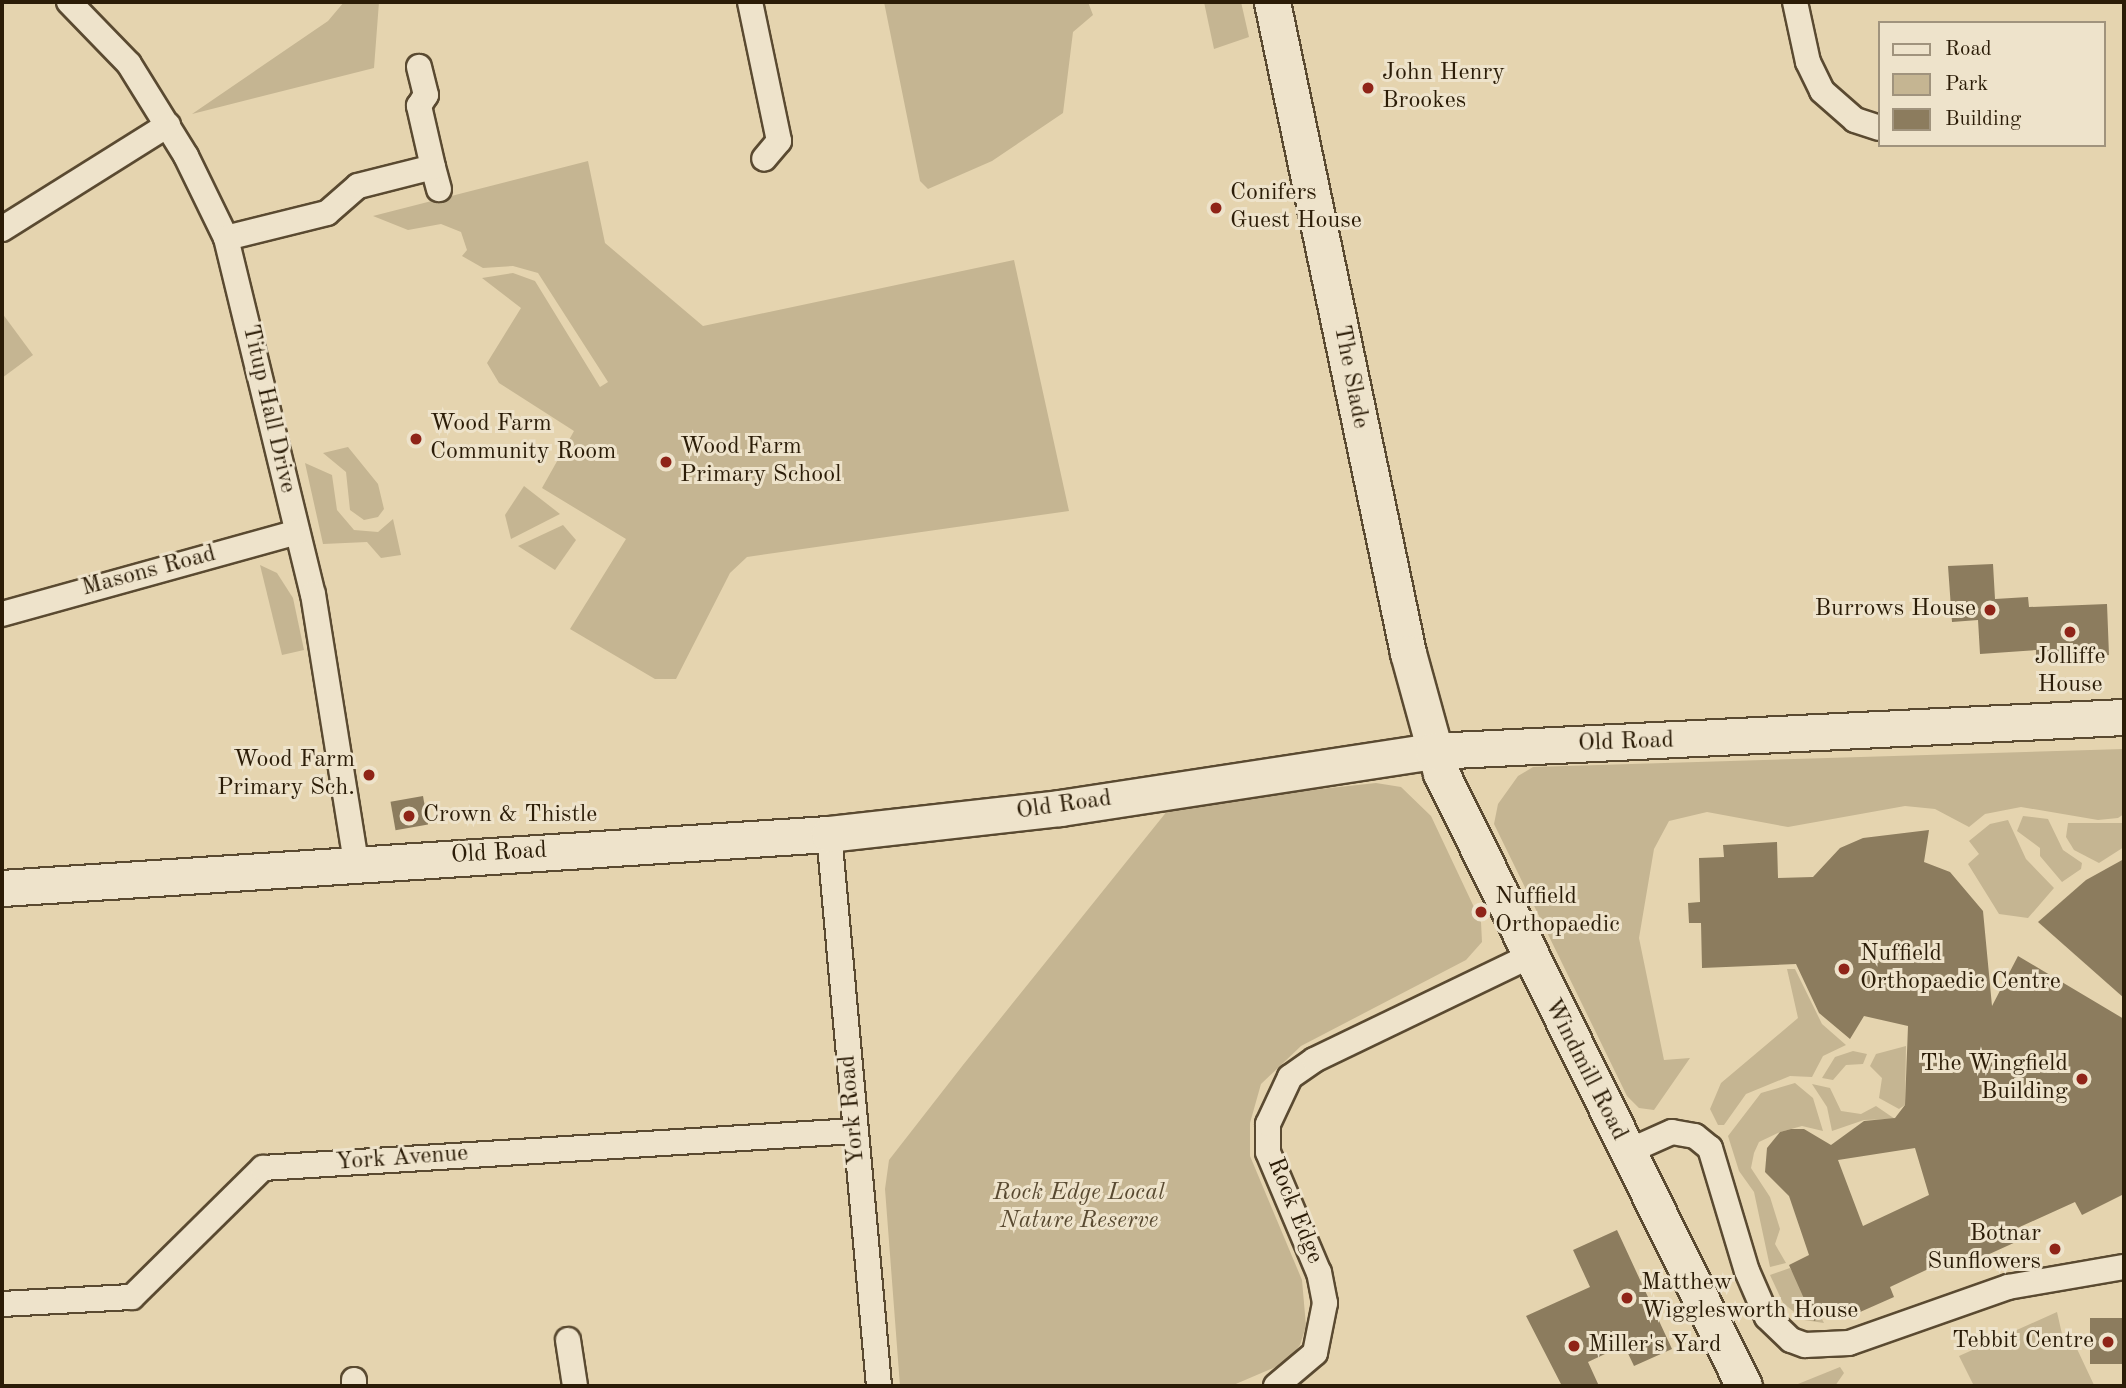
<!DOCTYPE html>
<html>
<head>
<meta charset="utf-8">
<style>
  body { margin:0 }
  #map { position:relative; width:2126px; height:1388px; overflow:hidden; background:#e5d4af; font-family:"Old Standard TT",serif }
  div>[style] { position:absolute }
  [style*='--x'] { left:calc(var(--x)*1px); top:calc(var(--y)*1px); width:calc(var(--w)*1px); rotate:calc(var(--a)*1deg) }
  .green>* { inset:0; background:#c5b592 }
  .building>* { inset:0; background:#8c7c5e; transform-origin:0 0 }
  .roads { filter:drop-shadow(2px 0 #5a4a31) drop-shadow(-2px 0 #5a4a31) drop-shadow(0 2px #5a4a31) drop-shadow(0 -2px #5a4a31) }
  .street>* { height:24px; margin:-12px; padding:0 12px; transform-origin:12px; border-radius:12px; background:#eee3cb }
  .secondary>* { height:35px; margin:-17.5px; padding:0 17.5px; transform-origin:17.5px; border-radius:17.5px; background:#eee3cb }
  .dots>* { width:19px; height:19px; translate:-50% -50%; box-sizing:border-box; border:4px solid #eee3cb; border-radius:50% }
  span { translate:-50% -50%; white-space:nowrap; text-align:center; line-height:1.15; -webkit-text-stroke:6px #eee3cb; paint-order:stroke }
  .poi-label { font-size:24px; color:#2b1c07 }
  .left { translate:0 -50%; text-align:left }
  .right { translate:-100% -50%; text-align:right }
  .street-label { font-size:24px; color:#2b1c07 }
  .park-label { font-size:24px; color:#594a31; font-style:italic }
  .frame { position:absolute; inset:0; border:4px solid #2b1c07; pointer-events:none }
  .legend { position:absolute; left:1878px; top:21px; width:228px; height:126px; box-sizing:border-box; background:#eee3cb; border:2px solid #a0937d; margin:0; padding:9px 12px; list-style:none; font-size:21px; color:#2b1c07 }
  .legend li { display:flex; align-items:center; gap:14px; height:35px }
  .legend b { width:35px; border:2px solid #a0937d }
</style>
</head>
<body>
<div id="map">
  <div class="green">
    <i style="clip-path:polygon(344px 2px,379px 2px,374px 68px,192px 114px,328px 21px)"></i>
    <i style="clip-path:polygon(884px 2px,1088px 2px,1093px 15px,1073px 32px,1063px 113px,992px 161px,928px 189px,920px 181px)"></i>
    <i style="clip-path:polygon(1204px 2px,1241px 2px,1249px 37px,1214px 49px)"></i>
    <i style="clip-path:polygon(588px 161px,605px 243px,703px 326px,1014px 260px,1069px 511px,747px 557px,730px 573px,676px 679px,655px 679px,570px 629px,626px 539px,542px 488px,574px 431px,499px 383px,487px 363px,521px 308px,482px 278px,513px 273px,535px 281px,600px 387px,608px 382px,538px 273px,513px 266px,483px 268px,462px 256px,467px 250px,461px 232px,441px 224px,408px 230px,373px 216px)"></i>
    <i style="clip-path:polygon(2px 313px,33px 355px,2px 378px)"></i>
    <i style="clip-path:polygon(348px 447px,378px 484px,384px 509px,378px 517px,364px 520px,350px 510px,346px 472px,323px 453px)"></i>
    <i style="clip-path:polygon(305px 463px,332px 475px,337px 510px,354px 530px,378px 532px,393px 519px,401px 555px,381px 558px,367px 542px,323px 544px)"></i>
    <i style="clip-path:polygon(524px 486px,560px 514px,511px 539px,505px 515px)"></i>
    <i style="clip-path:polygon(563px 525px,576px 540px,555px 570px,518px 546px)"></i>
    <i style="clip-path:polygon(260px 565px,277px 573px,293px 598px,304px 650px,282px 655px)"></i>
    <i style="clip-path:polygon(2124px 749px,2124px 814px,2118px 818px,2098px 820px,2021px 807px,1985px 814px,1969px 827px,1935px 809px,1905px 806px,1788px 827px,1707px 812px,1669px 821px,1654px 849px,1639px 938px,1664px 1060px,1690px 1058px,1654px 1110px,1639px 1108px,1627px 1096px,1494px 824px,1498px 804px,1518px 776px,1533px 767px)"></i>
    <i style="clip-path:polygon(1376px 783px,1401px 787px,1431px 816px,1481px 922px,1482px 942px,1466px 960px,1301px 1046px,1261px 1084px,1250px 1123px,1250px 1156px,1302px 1280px,1306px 1326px,1300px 1345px,1285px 1363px,1231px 1386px,900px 1386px,885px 1189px,889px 1160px,963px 1065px,1172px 805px)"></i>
    <i style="clip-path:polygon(2023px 816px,2048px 819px,2063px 850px,2082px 863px,2081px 869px,2062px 882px,2040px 856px,2040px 848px,2017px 831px)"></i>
    <i style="clip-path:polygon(2008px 820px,2026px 859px,2054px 888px,2028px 918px,1999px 914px,1968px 864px,1979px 854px,1969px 841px,1990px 824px)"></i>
    <i style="clip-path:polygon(2068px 823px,2124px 823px,2124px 847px,2099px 863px,2074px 850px,2066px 837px)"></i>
    <i style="clip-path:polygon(1787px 969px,1795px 969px,1822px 1024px,1846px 1045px,1823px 1056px,1812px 1077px,1790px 1076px,1746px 1094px,1724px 1125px,1718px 1125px,1710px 1109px,1721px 1083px,1798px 1018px)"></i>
    <i style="clip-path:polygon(1906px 1046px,1905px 1105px,1899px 1109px,1879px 1098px,1882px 1078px,1870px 1066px,1876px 1054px)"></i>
    <i style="clip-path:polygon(1853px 1051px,1867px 1054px,1863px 1064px,1846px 1065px,1833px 1080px,1822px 1078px,1835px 1057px)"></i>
    <i style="clip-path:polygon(1795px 1083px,1813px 1098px,1823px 1131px,1802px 1126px,1780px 1132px,1759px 1142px,1754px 1153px,1751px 1168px,1770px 1197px,1780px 1229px,1775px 1244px,1786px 1263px,1770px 1267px,1754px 1192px,1739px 1171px,1728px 1136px,1761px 1093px)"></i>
    <i style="clip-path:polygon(1812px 1084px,1830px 1088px,1841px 1111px,1861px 1114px,1876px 1106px,1895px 1119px,1864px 1120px,1832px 1131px,1827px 1107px)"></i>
    <i style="clip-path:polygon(1790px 1268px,1821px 1317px,1824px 1323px,1804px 1320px,1783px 1303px,1770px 1275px)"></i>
    <i style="clip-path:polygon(2057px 1312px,2062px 1334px,2070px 1334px,2094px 1385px,1974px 1386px,1959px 1356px)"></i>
    <i style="clip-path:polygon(1840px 1367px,1844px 1373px,1835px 1386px,1793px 1386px)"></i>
  </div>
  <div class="building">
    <i style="clip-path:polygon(1993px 564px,1995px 599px,2028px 597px,2029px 607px,2107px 604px,2109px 655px,2036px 660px,2036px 650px,1980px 654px,1978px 620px,1952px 622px,1948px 566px)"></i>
    <i style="left:423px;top:796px;width:29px;height:33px;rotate:80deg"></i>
    <i style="clip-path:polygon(evenodd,1929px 830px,1924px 862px,1950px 872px,1983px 911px,1992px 1006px,2018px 956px,2124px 1019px,2124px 1194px,2082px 1215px,2075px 1202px,2013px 1230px,2018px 1241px,1963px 1266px,1958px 1255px,1890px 1287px,1894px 1297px,1842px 1320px,1837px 1310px,1814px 1321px,1789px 1265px,1809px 1255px,1789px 1196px,1765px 1172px,1767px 1148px,1780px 1132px,1791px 1129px,1804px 1129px,1831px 1145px,1864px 1121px,1895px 1118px,1905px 1105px,1908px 1026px,1864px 1016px,1850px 1039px,1819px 1013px,1796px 964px,1702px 968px,1701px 923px,1689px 923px,1688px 903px,1700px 902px,1699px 858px,1724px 857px,1723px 845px,1777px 842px,1778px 878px,1813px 877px,1840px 848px,1863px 838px,1929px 830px,1915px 1148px,1929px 1195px,1863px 1226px,1838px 1160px,1915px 1148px)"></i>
    <i style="clip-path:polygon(2124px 859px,2124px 998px,2038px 922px,2086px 880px)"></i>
    <i style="clip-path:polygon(1617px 1230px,1672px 1349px,1634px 1366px,1624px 1345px,1588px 1362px,1599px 1386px,1562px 1386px,1526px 1316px,1590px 1287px,1573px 1250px)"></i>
    <i style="left:2124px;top:1318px;width:46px;height:34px;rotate:90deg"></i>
  </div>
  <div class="roads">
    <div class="street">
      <i style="--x:69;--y:2;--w:86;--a:45.9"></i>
      <i style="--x:129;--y:64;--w:108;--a:58.2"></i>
      <i style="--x:186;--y:156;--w:91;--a:64"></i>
      <i style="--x:226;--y:238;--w:366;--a:76.3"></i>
      <i style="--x:313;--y:594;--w:271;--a:80.9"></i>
      <i style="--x:750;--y:2;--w:142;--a:78.2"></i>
      <i style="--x:779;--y:141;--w:23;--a:130"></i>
      <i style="--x:1795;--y:2;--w:61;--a:77.8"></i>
      <i style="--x:1808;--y:62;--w:32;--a:64"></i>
      <i style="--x:1822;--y:91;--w:44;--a:41.3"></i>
      <i style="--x:1855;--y:120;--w:25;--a:18"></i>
      <i style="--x:433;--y:167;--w:23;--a:75"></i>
      <i style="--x:2;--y:229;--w:196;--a:-32.1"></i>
      <i style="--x:226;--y:238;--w:104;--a:-13.9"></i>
      <i style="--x:327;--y:213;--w:41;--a:-41.1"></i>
      <i style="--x:358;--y:186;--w:77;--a:-14.2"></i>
      <i style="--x:433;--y:167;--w:63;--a:-102.9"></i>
      <i style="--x:419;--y:106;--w:13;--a:-58"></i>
      <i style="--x:426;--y:95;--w:29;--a:-104"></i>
      <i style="--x:2;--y:614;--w:306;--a:-15.5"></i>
      <i style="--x:829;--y:834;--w:554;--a:84.82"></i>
      <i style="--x:1627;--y:1152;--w:49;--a:-24"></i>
      <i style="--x:1672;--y:1132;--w:23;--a:10"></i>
      <i style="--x:1695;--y:1136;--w:19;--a:39"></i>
      <i style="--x:1710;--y:1148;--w:128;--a:73.3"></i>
      <i style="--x:1747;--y:1271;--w:50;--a:66.5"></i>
      <i style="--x:1767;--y:1317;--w:33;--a:44"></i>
      <i style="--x:1791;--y:1340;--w:15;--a:20"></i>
      <i style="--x:1805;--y:1345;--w:44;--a:-2.6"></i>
      <i style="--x:1849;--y:1343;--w:169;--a:-19.4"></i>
      <i style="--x:2008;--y:1287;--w:118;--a:-9.8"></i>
      <i style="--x:2;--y:1304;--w:130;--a:-3.1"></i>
      <i style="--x:132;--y:1297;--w:184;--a:-44.6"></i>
      <i style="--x:263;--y:1168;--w:592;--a:-3.58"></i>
      <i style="--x:568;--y:1340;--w:47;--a:81.3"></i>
      <i style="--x:354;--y:1380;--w:6;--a:90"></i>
      <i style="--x:1276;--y:1386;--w:51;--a:-40.2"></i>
      <i style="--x:1315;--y:1353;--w:51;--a:-78.7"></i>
      <i style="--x:1325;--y:1303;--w:31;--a:-101"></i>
      <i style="--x:1319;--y:1273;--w:131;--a:-112.9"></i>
      <i style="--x:1268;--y:1152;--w:28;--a:-90"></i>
      <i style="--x:1268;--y:1124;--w:52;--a:-64.9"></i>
      <i style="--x:1290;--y:1077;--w:29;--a:-35"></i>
      <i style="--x:1314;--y:1060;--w:237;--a:-25.7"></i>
    </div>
    <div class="secondary">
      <i style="--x:1272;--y:2;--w:665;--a:78.2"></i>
      <i style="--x:1408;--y:653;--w:124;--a:74.6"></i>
      <i style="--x:1441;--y:773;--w:684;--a:63.7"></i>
      <i style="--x:2;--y:888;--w:829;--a:-3.74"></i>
      <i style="--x:829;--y:834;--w:232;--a:-6.4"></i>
      <i style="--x:1060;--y:808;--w:377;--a:-8.7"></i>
      <i style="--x:1433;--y:751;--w:692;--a:-2.82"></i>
    </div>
  </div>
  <div class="dots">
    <i style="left:1368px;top:88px;background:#8f2418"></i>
    <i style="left:1216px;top:208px;background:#8f2418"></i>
    <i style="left:416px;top:439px;background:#8f2418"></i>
    <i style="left:666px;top:462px;background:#8f2418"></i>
    <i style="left:1990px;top:610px;background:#8f2418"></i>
    <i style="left:2070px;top:632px;background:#8f2418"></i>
    <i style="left:369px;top:775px;background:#8f2418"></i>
    <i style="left:409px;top:816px;background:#8f2418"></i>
    <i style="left:1481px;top:912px;background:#8f2418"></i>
    <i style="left:1844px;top:969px;background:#8f2418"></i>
    <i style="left:2082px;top:1079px;background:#8f2418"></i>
    <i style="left:2055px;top:1249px;background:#8f2418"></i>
    <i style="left:1627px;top:1298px;background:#8f2418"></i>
    <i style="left:2108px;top:1342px;background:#8f2418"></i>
    <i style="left:1574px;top:1346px;background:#8f2418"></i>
  </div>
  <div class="poi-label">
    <span class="left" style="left:1382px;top:88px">John Henry<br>Brookes</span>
    <span class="left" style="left:1230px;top:208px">Conifers<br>Guest House</span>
    <span class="left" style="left:430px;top:439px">Wood Farm<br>Community Room</span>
    <span class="left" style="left:680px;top:462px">Wood Farm<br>Primary School</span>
    <span class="right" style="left:1976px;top:610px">Burrows House</span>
    <span style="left:2070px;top:672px">Jolliffe<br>House</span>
    <span class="right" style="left:355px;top:775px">Wood Farm<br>Primary Sch.</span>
    <span class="left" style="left:423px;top:816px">Crown &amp; Thistle</span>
    <span class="left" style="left:1495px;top:912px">Nuffield<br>Orthopaedic</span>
    <span class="left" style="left:1860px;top:969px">Nuffield<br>Orthopaedic Centre</span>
    <span class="right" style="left:2068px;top:1079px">The Wingfield<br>Building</span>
    <span class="right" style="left:2041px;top:1249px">Botnar<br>Sunflowers</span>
    <span class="left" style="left:1641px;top:1298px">Matthew<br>Wigglesworth House</span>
    <span class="right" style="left:2094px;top:1342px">Tebbit Centre</span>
    <span class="left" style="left:1588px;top:1346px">Miller's Yard</span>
  </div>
  <div class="street-label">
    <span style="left:1350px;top:377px;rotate:79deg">The Slade</span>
    <span style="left:268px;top:409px;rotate:77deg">Titup Hall Drive</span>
    <span style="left:149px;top:572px;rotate:-15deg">Masons Road</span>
    <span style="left:1626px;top:743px;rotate:-2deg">Old Road</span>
    <span style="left:1064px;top:806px;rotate:-8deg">Old Road</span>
    <span style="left:499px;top:854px;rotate:-3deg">Old Road</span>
    <span style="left:1585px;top:1070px;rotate:63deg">Windmill Road</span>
    <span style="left:853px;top:1110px;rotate:-95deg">York Road</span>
    <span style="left:402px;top:1159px;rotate:-4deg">York Avenue</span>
    <span style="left:1294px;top:1211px;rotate:68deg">Rock Edge</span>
  </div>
  <div class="park-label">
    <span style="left:1079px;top:1208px">Rock Edge Local<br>Nature Reserve</span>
  </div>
  <div class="frame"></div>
  <ul class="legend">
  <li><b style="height:9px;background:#eee3cb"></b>Road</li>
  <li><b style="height:19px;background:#c5b592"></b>Park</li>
  <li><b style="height:19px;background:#8c7c5e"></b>Building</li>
  </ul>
</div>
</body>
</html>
